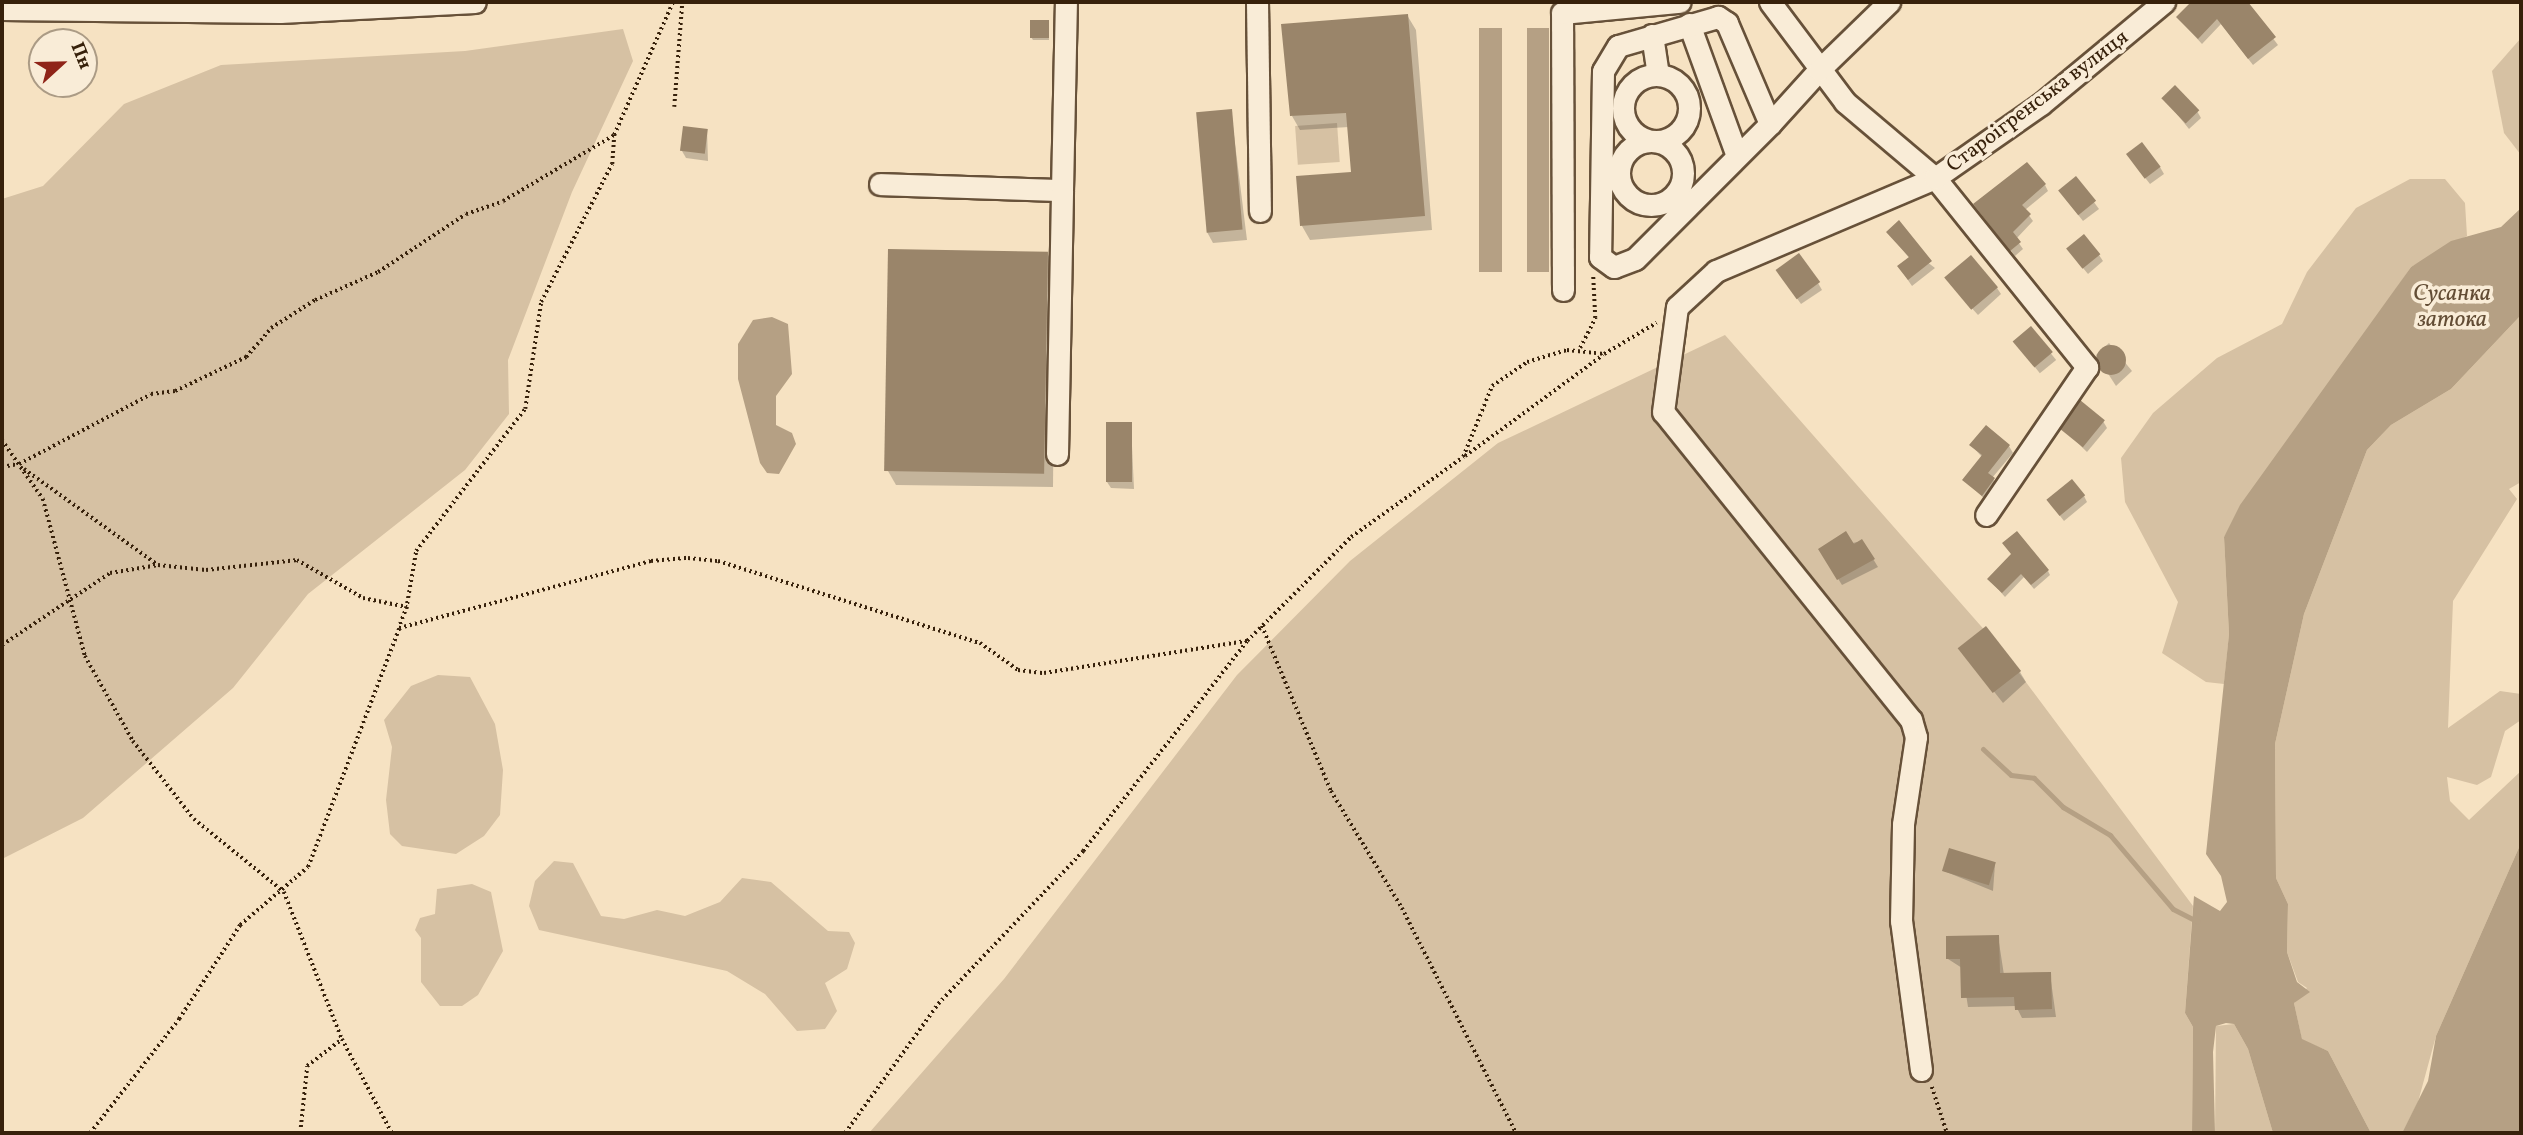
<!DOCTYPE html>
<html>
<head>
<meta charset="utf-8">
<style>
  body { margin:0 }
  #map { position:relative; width:2523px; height:1135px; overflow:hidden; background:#f6e2c2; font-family:Vollkorn,serif }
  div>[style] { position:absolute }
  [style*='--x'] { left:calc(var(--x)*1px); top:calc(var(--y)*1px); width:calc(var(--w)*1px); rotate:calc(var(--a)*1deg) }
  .green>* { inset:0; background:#d6c1a3; transform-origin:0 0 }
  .water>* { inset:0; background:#b5a084; transform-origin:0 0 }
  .shadow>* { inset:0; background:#0003; transform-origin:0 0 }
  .stream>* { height:5px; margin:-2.5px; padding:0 2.5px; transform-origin:2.5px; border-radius:2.5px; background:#b5a084 }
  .building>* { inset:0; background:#9a856a; transform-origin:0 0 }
  .round { border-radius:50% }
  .path>* { height:3.5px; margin-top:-1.75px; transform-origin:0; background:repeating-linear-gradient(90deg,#37210b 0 2px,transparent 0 5.5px) }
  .roads { filter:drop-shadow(2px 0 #675139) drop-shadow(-2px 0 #675139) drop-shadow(0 2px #675139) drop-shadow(0 -2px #675139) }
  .minor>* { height:21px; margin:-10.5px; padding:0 10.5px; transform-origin:10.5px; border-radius:10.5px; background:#f9ecd7 }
  .minor>.ring { margin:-10.5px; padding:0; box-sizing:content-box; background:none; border:21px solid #f9ecd7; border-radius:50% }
  span { translate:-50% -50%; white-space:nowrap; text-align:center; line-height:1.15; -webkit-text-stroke:7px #f9ecd7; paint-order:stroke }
  .street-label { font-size:21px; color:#37210b }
  .water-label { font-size:23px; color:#634d35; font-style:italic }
  .frame { position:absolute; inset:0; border:4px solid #37210b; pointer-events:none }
  .north { position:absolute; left:28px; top:28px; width:70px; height:70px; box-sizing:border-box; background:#f9ecd7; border:2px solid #ab9b85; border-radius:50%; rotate:68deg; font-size:19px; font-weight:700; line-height:28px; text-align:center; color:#37210b }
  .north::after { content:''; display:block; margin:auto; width:24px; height:32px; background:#8f2418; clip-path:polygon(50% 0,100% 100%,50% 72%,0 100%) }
</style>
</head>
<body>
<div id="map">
  <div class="green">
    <i style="clip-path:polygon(623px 29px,633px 61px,572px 192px,508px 360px,509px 414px,465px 470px,308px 594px,233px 688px,83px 818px,2px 859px,2px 199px,43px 186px,124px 104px,221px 65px,465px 51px)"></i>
    <i style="clip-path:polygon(2521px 38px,2521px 155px,2504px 133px,2492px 71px)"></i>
    <i style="left:1337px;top:123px;width:39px;height:42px;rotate:86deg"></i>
    <i style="clip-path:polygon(2410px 179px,2445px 179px,2465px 203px,2467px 236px,2411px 267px,2224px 537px,2229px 634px,2224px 684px,2206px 682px,2162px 653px,2178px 602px,2125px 502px,2121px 458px,2153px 413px,2217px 358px,2282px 324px,2307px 272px,2356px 208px)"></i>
    <i style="clip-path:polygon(2521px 315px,2521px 482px,2509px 489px,2517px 499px,2453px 601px,2448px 728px,2500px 691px,2521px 694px,2521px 720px,2505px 731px,2491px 777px,2477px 785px,2447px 777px,2450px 801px,2469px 820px,2521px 771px,2521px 843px,2436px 1036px,2418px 1102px,2402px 1133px,2371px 1133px,2328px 1051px,2302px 1040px,2294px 1003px,2307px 988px,2298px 982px,2287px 952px,2288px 904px,2276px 878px,2275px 744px,2304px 614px,2367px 450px,2391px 425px,2451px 389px)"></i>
    <i style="clip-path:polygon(1725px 335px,2002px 650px,2193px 906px,2185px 1013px,2193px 1027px,2192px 1133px,869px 1133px,1004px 979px,1237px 675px,1350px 561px,1498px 443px)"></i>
    <i style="clip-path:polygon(438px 675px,470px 677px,495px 724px,503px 770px,500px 815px,484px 836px,456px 854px,402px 846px,390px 834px,386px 800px,392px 747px,384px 720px,411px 686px)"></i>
    <i style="clip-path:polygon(554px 861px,573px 863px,601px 916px,624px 919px,657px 910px,685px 916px,720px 902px,742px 878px,771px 882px,828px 931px,849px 932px,855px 943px,847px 969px,825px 983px,837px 1011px,825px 1029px,797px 1031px,765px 994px,727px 971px,539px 930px,529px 906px,535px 881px)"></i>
    <i style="clip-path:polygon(472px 884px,491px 892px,503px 951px,478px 995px,462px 1006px,440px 1006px,421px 982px,421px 938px,415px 930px,420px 918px,435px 914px,437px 889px)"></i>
    <i style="clip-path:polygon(2234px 1024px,2248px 1049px,2273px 1133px,2215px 1133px,2216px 1026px)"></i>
  </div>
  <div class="water">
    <i style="left:1479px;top:28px;width:23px;height:244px"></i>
    <i style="left:1527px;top:28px;width:22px;height:244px"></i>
    <i style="clip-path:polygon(2521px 208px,2521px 315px,2451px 389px,2391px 425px,2367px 450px,2304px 614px,2275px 744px,2276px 878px,2288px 904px,2287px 952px,2297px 982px,2310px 992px,2294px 1003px,2302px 1039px,2328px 1051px,2371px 1133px,2273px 1133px,2248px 1049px,2234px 1024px,2226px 1023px,2216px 1026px,2213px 1052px,2215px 1133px,2192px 1133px,2193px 1027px,2185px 1013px,2194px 896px,2220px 911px,2227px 902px,2221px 876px,2206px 854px,2229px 634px,2224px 537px,2240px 505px,2411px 267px,2451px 241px,2501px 227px)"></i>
    <i style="clip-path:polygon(772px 317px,788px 324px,792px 374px,776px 396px,776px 425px,792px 433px,796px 444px,779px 474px,767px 473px,760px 463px,738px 379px,738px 344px,753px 320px)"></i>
    <i style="clip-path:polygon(2521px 843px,2521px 1133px,2402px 1133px,2428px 1081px,2436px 1036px)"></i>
  </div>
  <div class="shadow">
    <i style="clip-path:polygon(2197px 2px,2252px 2px,2248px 5px,2278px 45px,2253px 65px,2221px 24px,2202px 44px,2178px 18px)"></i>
    <i style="clip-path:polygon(1407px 15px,1416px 30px,1432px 230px,1310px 240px,1302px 226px,1298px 178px,1353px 174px,1349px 127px,1300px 130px,1292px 116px)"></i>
    <i style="clip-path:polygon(1048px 22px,1049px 40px,1033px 40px,1031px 37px)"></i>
    <i style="clip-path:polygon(2164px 98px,2197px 111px,2201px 118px,2189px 129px)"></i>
    <i style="clip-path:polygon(1231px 111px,1247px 240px,1213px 243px,1207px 232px)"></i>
    <i style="clip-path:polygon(707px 130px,708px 161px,686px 158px,682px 151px)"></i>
    <i style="clip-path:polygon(2132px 161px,2160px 167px,2164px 174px,2150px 184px)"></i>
    <i style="clip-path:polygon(2076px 178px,2099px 209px,2083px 221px,2064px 197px)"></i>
    <i style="clip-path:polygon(2045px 185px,2048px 191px,2025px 210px,2033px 221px,2016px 239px,2023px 249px,2015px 256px,1979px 210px)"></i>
    <i style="clip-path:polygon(1888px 232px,1935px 268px,1912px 286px,1903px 273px,1910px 259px)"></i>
    <i style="clip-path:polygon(1047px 253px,1055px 267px,1053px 487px,896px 485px,888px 471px)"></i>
    <i style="clip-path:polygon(2099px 255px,2103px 261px,2088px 274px,2073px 256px)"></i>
    <i style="clip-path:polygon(1781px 276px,1818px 283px,1822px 290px,1801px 304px)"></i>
    <i style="clip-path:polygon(1951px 285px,1997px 288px,2001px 294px,1978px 315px)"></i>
    <i style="left:2031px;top:329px;width:40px;height:21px;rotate:51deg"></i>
    <i style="clip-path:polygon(2109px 343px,2132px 371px,2116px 386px,2096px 355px)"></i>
    <i style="clip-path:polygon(2103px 421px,2107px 428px,2087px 452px,2063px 429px)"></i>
    <i style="clip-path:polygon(1131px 424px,1134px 489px,1111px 488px,1107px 482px)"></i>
    <i style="clip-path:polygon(1971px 445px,2009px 446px,2013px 453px,1992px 478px,1998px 486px,1987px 501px,1964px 480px,1982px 457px)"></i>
    <i style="clip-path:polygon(2084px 496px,2087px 502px,2064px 521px,2053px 507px)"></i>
    <i style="clip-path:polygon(1862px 541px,1878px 567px,1842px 585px,1820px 550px)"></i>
    <i style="clip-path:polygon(2013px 555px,2048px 571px,2050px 575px,2034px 589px,2024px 577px,2005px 597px,1989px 579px)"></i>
    <i style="clip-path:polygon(1962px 651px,2020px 672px,2026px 682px,2003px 703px)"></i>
    <i style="clip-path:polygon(1995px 864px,1993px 891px,1944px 871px)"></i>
    <i style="clip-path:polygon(1998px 936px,2004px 975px,2050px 974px,2056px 1017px,2022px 1018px,2016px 1006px,1968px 1007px,1962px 968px,1948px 959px)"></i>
  </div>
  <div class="stream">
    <i style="--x:1983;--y:749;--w:38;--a:43"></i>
    <i style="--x:2011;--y:775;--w:23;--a:7"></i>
    <i style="--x:2034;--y:778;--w:41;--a:45"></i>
    <i style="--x:2063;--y:807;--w:55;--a:30.8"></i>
    <i style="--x:2110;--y:835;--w:97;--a:49.6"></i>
    <i style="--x:2173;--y:909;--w:28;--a:27"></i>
  </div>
  <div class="building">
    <i style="clip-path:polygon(2191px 2px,2248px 2px,2276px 37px,2248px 59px,2217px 19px,2198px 39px,2176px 17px)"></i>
    <i style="clip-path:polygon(1408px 14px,1425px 216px,1300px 226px,1296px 176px,1351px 172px,1346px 113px,1290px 116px,1281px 24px)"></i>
    <i style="left:1030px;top:20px;width:19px;height:18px"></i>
    <i style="left:2175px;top:85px;width:35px;height:19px;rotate:46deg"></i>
    <i style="left:1232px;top:109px;width:121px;height:36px;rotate:85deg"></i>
    <i style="left:683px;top:126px;width:25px;height:25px;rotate:7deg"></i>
    <i style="left:2142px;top:142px;width:31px;height:20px;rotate:53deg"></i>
    <i style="clip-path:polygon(2027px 162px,2046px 184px,2022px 205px,2031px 214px,2013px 232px,2021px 242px,2010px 251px,1973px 204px)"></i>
    <i style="left:2076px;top:176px;width:32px;height:23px;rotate:51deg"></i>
    <i style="clip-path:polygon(1899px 220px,1932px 261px,1908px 280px,1897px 266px,1909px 257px,1886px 232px)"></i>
    <i style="left:2084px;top:234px;width:26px;height:23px;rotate:51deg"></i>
    <i style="left:888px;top:249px;width:160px;height:222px;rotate:1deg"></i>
    <i style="left:1799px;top:253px;width:36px;height:29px;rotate:54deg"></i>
    <i style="left:1971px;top:255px;width:42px;height:35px;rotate:50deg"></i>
    <i style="left:2031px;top:326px;width:34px;height:24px;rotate:50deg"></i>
    <i class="round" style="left:2096px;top:345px;width:30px;height:30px"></i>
    <i style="left:2080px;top:400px;width:32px;height:35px;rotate:39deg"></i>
    <i style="left:1106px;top:422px;width:26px;height:60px"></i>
    <i style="clip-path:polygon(1986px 425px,2010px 445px,1988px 473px,1995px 478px,1982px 496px,1962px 480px,1982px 455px,1969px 445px)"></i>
    <i style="left:2072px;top:479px;width:21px;height:33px;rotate:51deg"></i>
    <i style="clip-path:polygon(1846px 531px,1854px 544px,1862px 539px,1875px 559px,1837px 580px,1818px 549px)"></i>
    <i style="clip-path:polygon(2017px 531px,2049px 570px,2031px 585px,2021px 574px,2002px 593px,1987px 579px,2011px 554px,2002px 543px)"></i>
    <i style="left:1986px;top:626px;width:57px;height:36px;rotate:52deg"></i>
    <i style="left:1949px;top:848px;width:49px;height:24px;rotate:17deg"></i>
    <i style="clip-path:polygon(1999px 935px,2000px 973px,2051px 972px,2052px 1009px,2015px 1010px,2014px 997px,1961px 998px,1960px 959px,1946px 959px,1946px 936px)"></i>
  </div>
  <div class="path">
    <i style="--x:674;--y:107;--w:105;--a:-85.6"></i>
    <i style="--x:1580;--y:348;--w:34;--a:-63"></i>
    <i style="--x:1595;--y:318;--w:41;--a:-92.8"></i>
    <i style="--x:2;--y:440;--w:72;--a:55.2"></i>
    <i style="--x:43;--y:499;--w:163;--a:75"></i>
    <i style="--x:85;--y:656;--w:98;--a:60.5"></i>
    <i style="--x:133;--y:741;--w:99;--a:52"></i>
    <i style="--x:194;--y:819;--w:116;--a:39"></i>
    <i style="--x:284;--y:892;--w:158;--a:68.5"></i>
    <i style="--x:342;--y:1039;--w:106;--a:62"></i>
    <i style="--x:1465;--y:456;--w:171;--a:-36.2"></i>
    <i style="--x:19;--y:464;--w:149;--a:-27.9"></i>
    <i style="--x:151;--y:394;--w:24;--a:-7"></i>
    <i style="--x:175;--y:391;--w:79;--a:-25.6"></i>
    <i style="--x:246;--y:357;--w:38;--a:-49"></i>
    <i style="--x:271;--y:328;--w:52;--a:-32.5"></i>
    <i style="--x:315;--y:300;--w:69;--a:-24"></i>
    <i style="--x:378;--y:272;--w:105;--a:-33.4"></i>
    <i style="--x:466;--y:214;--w:39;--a:-19"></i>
    <i style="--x:503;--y:201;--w:129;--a:-30.7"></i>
    <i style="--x:2;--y:467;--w:16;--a:-11"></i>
    <i style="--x:24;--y:469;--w:165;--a:35.6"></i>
    <i style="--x:406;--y:609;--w:59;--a:-80.2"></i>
    <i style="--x:416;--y:551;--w:179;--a:-52.5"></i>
    <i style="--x:525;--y:409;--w:108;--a:-81.5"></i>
    <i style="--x:541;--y:302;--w:155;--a:-62.8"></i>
    <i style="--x:612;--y:164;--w:29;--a:-86"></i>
    <i style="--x:614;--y:135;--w:145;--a:-66.1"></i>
    <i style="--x:1262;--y:626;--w:179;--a:67.3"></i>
    <i style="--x:1331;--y:791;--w:137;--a:58.7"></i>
    <i style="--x:1402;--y:908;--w:252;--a:63.1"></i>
    <i style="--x:2;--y:645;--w:130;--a:-33.7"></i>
    <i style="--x:110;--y:573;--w:49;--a:-9.5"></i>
    <i style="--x:158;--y:565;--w:48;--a:5.9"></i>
    <i style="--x:206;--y:570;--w:92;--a:-6.3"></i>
    <i style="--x:297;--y:560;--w:76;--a:29.9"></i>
    <i style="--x:363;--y:598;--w:45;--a:11.6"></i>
    <i style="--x:407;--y:607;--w:22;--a:111"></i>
    <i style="--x:399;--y:628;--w:261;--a:-14.9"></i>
    <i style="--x:651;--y:561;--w:37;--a:-5"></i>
    <i style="--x:688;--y:558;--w:30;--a:6"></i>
    <i style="--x:718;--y:561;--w:275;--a:17.4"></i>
    <i style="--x:980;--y:643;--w:47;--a:35.4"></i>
    <i style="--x:1018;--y:670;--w:26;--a:7"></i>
    <i style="--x:1044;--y:673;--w:206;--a:-9"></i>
    <i style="--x:1932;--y:1087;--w:48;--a:71.9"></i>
    <i style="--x:90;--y:1133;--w:145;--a:-52"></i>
    <i style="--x:179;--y:1019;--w:112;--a:-57"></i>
    <i style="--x:240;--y:925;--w:89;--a:-40.5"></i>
    <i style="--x:308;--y:867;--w:258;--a:-69.1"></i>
    <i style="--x:300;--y:1133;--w:67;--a:-84"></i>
    <i style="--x:307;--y:1066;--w:44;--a:-37.6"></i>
    <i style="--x:845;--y:1133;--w:159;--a:-54.2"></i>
    <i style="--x:938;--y:1004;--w:211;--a:-46.5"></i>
    <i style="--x:1083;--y:851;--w:266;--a:-52"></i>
    <i style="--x:1247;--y:641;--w:147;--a:-45"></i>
    <i style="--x:1351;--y:537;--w:138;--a:-35.5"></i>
    <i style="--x:1463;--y:457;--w:77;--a:-67.8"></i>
    <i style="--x:1492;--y:386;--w:42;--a:-34.4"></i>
    <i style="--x:1527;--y:362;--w:42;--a:-16.7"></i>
    <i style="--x:1567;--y:350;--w:37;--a:6"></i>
    <i style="--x:1604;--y:354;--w:61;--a:-30.8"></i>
  </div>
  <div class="roads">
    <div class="minor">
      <i style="--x:1257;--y:2;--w:209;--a:89.2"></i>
      <i style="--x:1770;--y:2;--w:125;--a:53.1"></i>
      <i style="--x:1845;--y:102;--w:118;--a:40.2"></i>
      <i style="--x:1935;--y:178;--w:243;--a:51.2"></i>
      <i style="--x:2087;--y:367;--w:179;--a:124.3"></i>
      <i style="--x:2;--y:9;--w:278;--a:0.6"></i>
      <i style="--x:280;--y:12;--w:195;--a:-2.9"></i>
      <i style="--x:1689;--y:24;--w:140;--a:70"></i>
      <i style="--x:1652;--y:35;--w:40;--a:81.5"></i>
      <i class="ring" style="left:1623px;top:75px;width:45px;height:45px"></i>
      <i style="--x:1770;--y:124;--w:110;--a:-113.1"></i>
      <i style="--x:1727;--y:23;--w:11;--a:-146"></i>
      <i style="--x:1718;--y:17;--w:104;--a:163.8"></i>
      <i style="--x:1618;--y:46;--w:29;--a:121"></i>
      <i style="--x:1603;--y:71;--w:186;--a:90.9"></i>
      <i style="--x:1600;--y:257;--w:17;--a:36"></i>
      <i style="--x:1614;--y:267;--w:22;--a:-21"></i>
      <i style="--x:1635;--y:259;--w:191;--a:-45"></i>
      <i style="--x:1770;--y:124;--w:73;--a:-47.8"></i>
      <i style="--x:1819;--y:70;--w:98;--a:-44.2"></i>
      <i class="ring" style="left:1619px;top:141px;width:43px;height:43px"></i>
      <i style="--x:880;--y:184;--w:182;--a:1.9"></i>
      <i style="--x:1062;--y:190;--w:188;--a:-88.8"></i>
      <i style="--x:1563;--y:290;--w:277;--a:-90.2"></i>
      <i style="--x:1562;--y:13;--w:118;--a:-5.4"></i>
      <i style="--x:1057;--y:454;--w:264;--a:-88.9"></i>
      <i style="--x:1921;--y:1070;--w:150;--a:-97.6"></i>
      <i style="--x:1901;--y:921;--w:97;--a:-88.8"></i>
      <i style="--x:1903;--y:824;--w:88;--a:-81.5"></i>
      <i style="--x:1916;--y:737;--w:18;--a:-106"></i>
      <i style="--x:1911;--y:720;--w:395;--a:-128.8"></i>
      <i style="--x:1663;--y:412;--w:106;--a:-82.4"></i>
      <i style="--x:1677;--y:307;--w:53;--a:-42.7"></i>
      <i style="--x:1716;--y:271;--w:238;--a:-23"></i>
      <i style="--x:1935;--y:178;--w:129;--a:-34.9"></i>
      <i style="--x:2041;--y:104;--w:160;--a:-39.7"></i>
    </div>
  </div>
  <div class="street-label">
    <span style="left:2038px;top:102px;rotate:-37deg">Староігренська вулиця</span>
  </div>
  <div class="water-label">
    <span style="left:2452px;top:307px">Сусанка<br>затока</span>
  </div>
  <div class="frame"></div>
  <div class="north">Пн</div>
</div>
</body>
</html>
